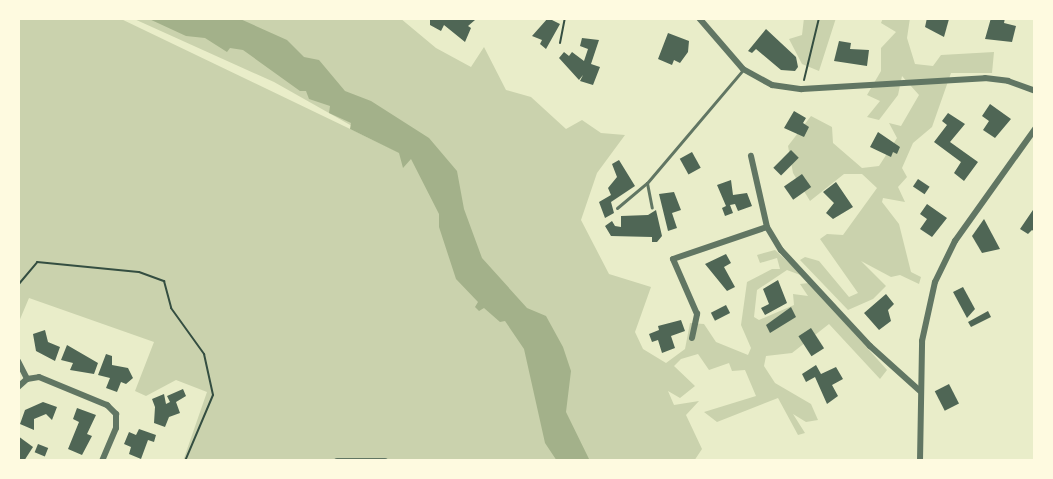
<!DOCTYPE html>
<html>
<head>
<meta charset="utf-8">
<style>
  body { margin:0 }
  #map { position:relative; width:1053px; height:479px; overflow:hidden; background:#e9edc9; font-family:Signika,sans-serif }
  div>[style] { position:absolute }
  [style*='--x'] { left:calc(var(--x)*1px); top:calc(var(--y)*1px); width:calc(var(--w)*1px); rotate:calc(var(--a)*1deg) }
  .green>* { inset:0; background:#cad2ad }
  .water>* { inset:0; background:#a3b18a }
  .building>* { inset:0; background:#4f6655; transform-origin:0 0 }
  .path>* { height:2px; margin:-1px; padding:0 1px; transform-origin:1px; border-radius:1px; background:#344e41 }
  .service>* { height:3px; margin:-1.5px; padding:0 1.5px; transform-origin:1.5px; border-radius:1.5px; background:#617663 }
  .minor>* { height:6px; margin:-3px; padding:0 3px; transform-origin:3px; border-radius:3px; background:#617663 }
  span { translate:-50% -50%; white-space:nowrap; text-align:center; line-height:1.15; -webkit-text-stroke:6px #fefae0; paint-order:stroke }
  .frame { position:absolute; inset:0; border:20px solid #fefae0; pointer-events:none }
</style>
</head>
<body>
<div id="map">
  <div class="green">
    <i style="clip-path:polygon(18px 18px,119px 18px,398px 152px,274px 82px,132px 18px,400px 18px,436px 48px,471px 67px,484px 47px,506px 90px,531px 97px,566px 129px,582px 120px,601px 133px,625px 135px,597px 173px,581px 220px,609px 274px,651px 287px,635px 332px,643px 349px,666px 363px,685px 349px,690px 323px,704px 324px,716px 342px,748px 355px,751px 348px,741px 325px,747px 282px,772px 269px,780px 269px,777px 258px,760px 263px,757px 255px,775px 250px,803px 276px,787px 270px,757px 290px,754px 317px,759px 320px,794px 305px,793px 294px,808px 296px,800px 284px,809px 283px,887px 370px,880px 379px,829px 324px,792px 353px,766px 356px,764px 366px,775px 383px,811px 404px,818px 420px,806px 422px,793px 414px,805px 433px,798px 435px,778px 398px,717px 422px,704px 412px,756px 396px,745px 370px,732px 371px,729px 363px,709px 370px,698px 354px,681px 359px,674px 366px,695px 386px,680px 398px,668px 391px,674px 405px,699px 401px,686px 415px,702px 449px,694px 461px,183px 461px,207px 392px,176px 380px,146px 396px,135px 391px,154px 342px,29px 298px,18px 324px)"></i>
    <i style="clip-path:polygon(804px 18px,836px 18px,819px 71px,802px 64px,789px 39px,802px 35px)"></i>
    <i style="clip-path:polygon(883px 18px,910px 18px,907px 38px,915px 64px,933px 66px,941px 55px,994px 52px,992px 73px,951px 73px,932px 127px,913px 143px,902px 168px,907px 177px,898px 187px,905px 202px,883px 198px,882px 202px,899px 224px,911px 272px,921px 277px,919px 284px,900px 275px,891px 277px,861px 261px,886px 286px,873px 299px,848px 310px,800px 260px,805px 257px,819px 261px,849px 297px,858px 293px,820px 239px,827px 234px,843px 235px,877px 188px,862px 174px,844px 174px,810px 201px,793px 173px,788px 146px,811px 116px,832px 127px,833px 143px,862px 168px,879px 166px,897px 138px,889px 123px,901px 126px,919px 95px,902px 76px,898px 95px,879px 120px,867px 117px,880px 101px,867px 95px,881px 71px,881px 48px,896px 32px,881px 23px)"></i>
  </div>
  <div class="water">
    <i style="clip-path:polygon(147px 18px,238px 18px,287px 40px,304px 57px,319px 60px,345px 91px,371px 101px,429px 138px,457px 171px,464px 209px,482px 258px,527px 308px,546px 316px,563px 347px,571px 371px,566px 412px,590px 461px,557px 461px,545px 443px,524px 349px,505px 321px,500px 322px,484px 308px,479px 311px,475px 307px,478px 302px,456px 279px,439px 227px,439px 214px,411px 159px,403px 168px,399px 153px,350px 129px,351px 123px,329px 113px,330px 106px,309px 99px,306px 91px,300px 91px,243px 50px,230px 48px,227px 52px,205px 38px,186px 36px)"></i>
  </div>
  <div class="building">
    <i style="clip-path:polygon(430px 18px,474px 18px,475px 20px,468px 26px,471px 28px,465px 42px,444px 25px,441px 31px,430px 25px)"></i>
    <i style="clip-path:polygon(548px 18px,560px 24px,546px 49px,540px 44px,542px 40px,532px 36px)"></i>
    <i style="clip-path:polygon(927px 18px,949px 19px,944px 37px,925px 27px)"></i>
    <i style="clip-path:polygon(991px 18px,1005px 18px,1004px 23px,1016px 26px,1012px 42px,985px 39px)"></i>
    <i style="clip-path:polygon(766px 29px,796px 57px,798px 67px,795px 71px,781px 70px,756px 49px,752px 53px,748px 51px)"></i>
    <i style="clip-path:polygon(668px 33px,689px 41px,688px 52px,680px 63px,674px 60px,672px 65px,658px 59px)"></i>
    <i style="clip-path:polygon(582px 38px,599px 40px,591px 64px,600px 67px,593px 85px,580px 81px,583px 75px,579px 80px,559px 58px,564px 52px,569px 56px,572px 52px,584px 61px,588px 49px,580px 46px)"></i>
    <i style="clip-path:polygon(839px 41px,851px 43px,850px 49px,869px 50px,867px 66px,834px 61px)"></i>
    <i style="clip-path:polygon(990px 104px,1011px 119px,995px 138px,983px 130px,989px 121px,982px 116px)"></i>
    <i style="clip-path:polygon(794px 111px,806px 118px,803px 123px,809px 127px,804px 137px,784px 128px)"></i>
    <i style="clip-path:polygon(948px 113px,965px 124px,950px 142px,978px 162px,964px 181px,954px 173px,961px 162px,934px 142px,947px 125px,942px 121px)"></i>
    <i style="clip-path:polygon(878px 132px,900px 147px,897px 154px,893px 152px,891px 157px,870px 147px)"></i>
    <i style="left:791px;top:150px;width:11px;height:25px;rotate:45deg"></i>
    <i style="left:692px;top:152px;width:18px;height:14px;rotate:61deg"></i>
    <i style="clip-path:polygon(619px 160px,635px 186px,611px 202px,614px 213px,605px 218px,599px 202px,611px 195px,608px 188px,617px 177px,612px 164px)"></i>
    <i style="left:802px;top:174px;width:16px;height:22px;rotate:55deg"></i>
    <i style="left:918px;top:179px;width:14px;height:9px;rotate:34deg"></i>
    <i style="clip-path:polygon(731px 180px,733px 195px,747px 193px,752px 206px,738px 211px,735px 204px,730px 205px,733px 213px,725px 216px,722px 208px,726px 206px,717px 185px)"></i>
    <i style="clip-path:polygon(836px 182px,853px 207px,833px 219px,826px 213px,834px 203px,823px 192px)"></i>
    <i style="clip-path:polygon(674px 192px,681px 210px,672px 213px,677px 228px,668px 231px,659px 194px)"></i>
    <i style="clip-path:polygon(927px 204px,947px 218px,932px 237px,920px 229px,927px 219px,920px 214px)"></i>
    <i style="clip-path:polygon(1035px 207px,1035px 232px,1032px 230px,1028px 234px,1020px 229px)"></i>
    <i style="clip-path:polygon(656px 210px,662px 236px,657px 242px,652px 242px,652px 237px,611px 236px,605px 226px,612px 221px,615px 226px,621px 227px,621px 216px,648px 215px)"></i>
    <i style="clip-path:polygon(984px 219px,1000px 249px,982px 253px,972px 236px)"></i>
    <i style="clip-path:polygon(726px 254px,731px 263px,724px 267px,735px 287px,727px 291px,705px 264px)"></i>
    <i style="clip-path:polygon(778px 280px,787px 303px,765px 315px,761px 308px,769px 304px,763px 289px)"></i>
    <i style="clip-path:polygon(963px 287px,975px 309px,967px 318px,953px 292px)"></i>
    <i style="clip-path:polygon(886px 294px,894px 304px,888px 310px,891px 321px,879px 330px,864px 313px)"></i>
    <i style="left:726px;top:305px;width:9px;height:17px;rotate:63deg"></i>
    <i style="clip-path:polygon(791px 307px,796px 317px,770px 333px,766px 325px)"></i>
    <i style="clip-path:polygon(988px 311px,991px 317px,971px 327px,968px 322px)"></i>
    <i style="clip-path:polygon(681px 320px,685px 331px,671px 336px,675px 348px,662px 353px,658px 340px,652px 342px,649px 334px,659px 330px,658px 326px)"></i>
    <i style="left:811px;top:328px;width:24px;height:15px;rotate:57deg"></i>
    <i style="clip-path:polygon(45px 330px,48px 342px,60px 347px,55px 361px,36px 351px,33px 334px)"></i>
    <i style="clip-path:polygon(67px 345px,98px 363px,94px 374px,70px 370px,73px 363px,61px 360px)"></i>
    <i style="clip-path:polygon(106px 354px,112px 356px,112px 365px,128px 368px,133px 378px,126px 384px,121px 382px,117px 392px,106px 388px,110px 378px,98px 375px)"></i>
    <i style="clip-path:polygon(816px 365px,821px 374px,836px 367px,843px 379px,832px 385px,838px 396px,827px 404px,815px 377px,806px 382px,802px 374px)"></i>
    <i style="left:949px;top:384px;width:22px;height:16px;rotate:63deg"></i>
    <i style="clip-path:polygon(183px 389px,186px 396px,176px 402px,180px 413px,169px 417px,165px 427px,154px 423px,155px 407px,152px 399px,164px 394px,166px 404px,170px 402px,167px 396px)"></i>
    <i style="clip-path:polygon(43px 402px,57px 407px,52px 420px,46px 414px,34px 419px,34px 430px,20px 424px,25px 410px)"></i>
    <i style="clip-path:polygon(77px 408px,96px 415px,87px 434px,92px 436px,82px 455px,68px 449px,79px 422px,73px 419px)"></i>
    <i style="clip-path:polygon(139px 429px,156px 435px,154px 442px,148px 440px,141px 459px,129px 454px,131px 447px,124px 444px,129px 432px,136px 435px)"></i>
    <i style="clip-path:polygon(18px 436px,33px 447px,24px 461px,18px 461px)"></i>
    <i style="left:38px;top:444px;width:11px;height:9px;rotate:22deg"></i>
  </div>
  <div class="path">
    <i style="--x:560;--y:43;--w:25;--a:-79"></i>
    <i style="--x:804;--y:80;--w:64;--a:-76.4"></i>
    <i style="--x:18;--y:285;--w:30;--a:-50"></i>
    <i style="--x:37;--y:262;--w:102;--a:5.6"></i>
    <i style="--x:139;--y:272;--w:27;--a:20"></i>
    <i style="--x:164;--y:281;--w:28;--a:75"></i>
    <i style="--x:171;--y:308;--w:57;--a:54.3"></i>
    <i style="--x:204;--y:354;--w:42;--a:77.6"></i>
    <i style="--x:213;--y:395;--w:72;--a:113"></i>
  </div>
  <div class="service">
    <i style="--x:647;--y:183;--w:25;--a:79"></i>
    <i style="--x:617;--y:208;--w:39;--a:-40"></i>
    <i style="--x:647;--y:183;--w:148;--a:-49.7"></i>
  </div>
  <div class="minor">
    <i style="--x:699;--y:18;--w:67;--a:49.2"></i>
    <i style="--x:743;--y:69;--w:33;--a:29"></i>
    <i style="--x:772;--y:85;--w:30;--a:8"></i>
    <i style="--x:802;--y:89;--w:183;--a:-3.4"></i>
    <i style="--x:985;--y:78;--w:23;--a:7"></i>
    <i style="--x:1008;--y:81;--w:29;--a:20"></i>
    <i style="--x:767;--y:227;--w:27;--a:59"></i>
    <i style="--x:781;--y:250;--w:131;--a:47.2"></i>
    <i style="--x:870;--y:346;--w:67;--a:42"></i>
    <i style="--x:692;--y:338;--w:25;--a:-78"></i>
    <i style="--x:697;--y:314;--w:60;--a:-113.6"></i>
    <i style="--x:673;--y:259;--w:99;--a:-18.8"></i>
    <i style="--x:767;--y:227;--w:73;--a:-102.7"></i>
    <i style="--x:18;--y:361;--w:20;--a:63"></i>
    <i style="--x:18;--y:387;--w:12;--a:-42"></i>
    <i style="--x:27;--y:379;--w:12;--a:-9"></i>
    <i style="--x:39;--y:377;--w:74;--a:22.4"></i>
    <i style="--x:107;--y:405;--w:13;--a:45"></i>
    <i style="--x:116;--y:414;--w:14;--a:90"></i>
    <i style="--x:116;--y:428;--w:36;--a:113"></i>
    <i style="--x:337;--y:461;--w:48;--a:0"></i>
    <i style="--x:920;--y:461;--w:120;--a:-89"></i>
    <i style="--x:922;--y:341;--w:60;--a:-77.6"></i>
    <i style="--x:935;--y:282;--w:46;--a:-64"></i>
    <i style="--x:955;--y:241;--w:138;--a:-54.5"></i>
  </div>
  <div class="frame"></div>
</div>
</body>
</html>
